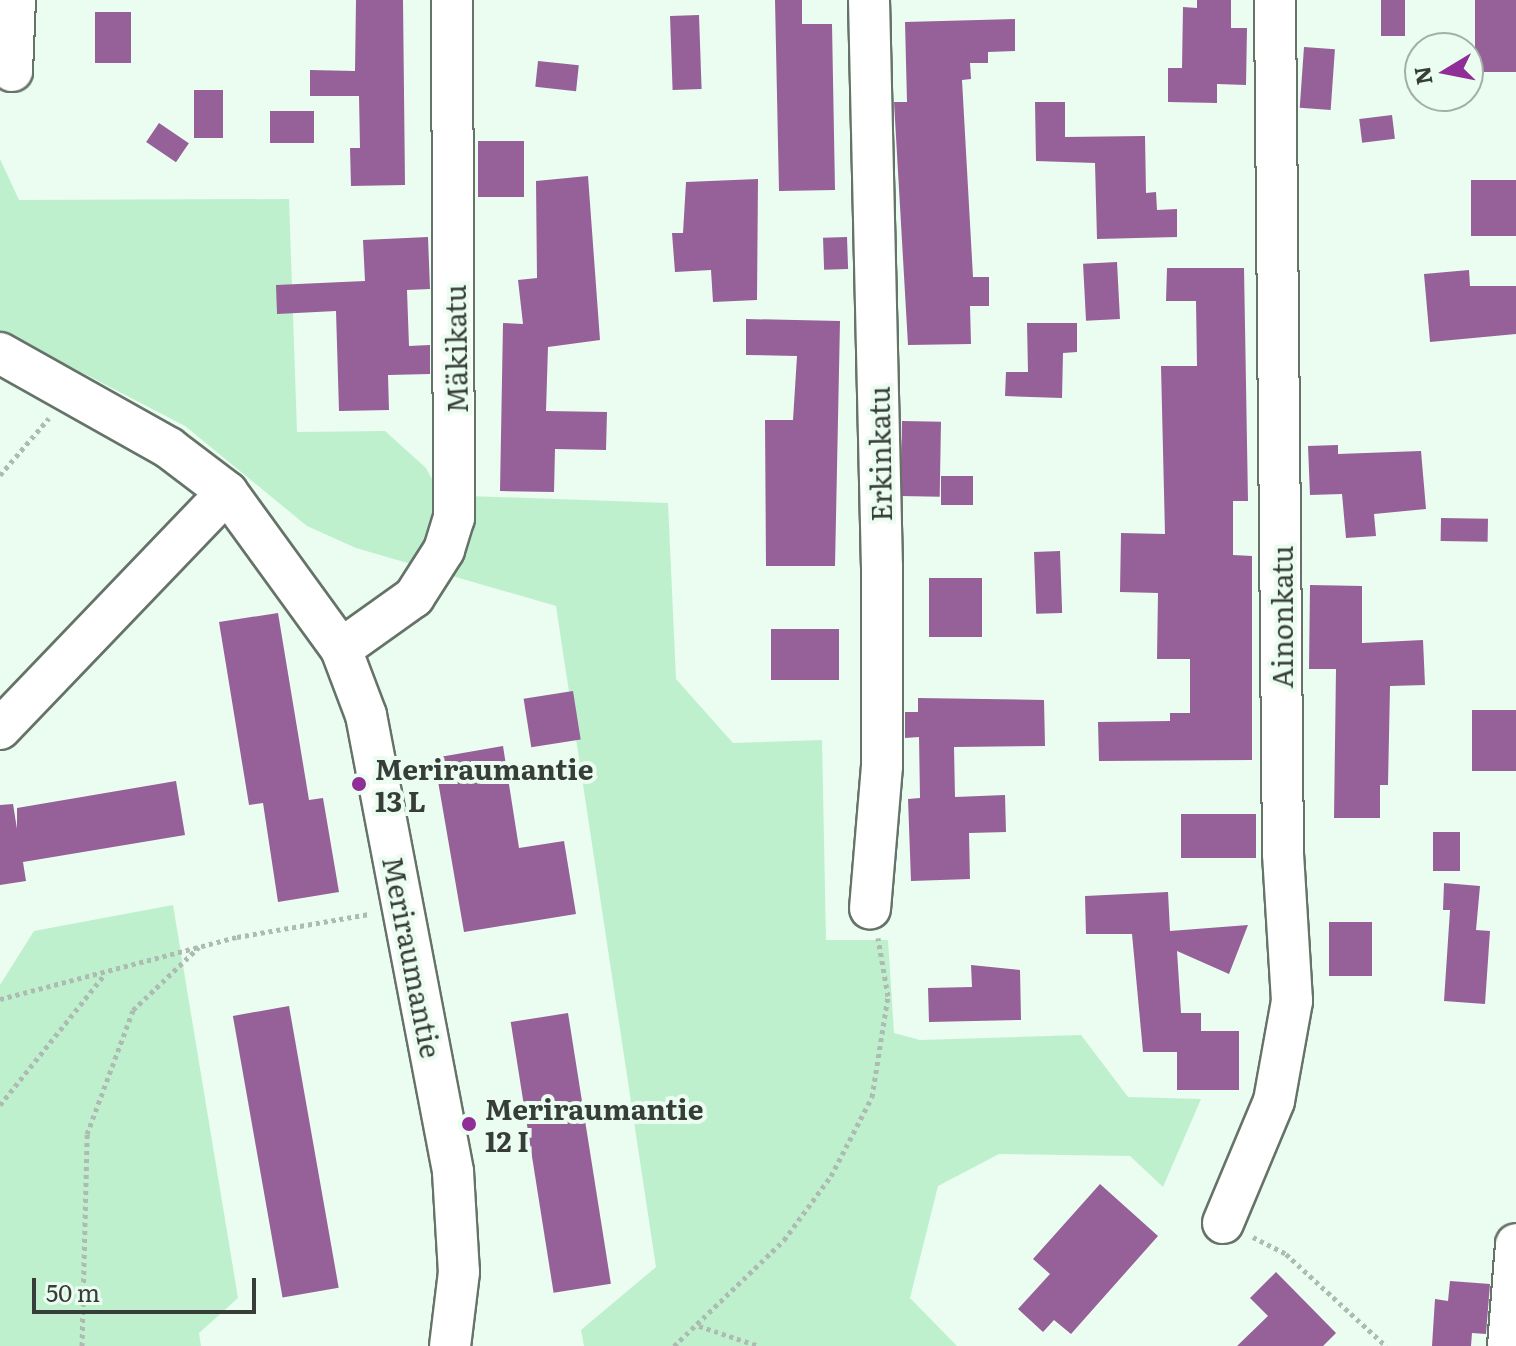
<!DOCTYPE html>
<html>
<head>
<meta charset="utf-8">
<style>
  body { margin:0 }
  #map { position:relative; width:1516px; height:1346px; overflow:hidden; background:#ebfcf0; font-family:Literata,serif }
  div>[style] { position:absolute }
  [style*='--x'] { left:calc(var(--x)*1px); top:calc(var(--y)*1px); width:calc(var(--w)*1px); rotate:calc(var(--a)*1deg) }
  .green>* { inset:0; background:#bff0ce }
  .building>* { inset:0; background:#956198; transform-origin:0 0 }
  .path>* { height:5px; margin-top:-2.5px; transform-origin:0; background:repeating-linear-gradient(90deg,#aebbb2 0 4px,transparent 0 8px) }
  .roads { filter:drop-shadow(2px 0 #657369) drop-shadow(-2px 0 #657369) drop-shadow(0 2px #657369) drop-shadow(0 -2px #657369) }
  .minor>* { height:40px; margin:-20px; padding:0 20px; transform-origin:20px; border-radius:20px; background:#fff }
  .dots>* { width:22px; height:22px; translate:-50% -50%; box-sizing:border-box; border:4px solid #ebfcf0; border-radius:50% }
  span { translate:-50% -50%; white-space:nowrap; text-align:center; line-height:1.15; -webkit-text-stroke:8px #ebfcf0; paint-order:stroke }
  .street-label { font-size:28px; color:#373d39 }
  .poi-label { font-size:28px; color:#373d39; font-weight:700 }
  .left { translate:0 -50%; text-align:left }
  .north { position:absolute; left:1404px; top:32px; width:80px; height:80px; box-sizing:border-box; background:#ebfcf0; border:2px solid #a3b0a7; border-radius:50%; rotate:260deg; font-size:22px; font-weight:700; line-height:32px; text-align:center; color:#373d39 }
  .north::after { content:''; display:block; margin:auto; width:28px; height:36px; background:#8f2e96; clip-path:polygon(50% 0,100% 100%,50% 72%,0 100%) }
  .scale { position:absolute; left:32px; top:1278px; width:224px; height:36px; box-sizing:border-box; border:4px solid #373d39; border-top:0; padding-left:10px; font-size:24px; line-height:28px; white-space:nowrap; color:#373d39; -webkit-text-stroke:6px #ebfcf0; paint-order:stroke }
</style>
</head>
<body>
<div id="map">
  <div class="green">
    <i style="clip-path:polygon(0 159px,19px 200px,289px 199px,297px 432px,385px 431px,426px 468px,441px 495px,668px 503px,676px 679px,733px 743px,822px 740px,826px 940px,888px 940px,894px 1033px,920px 1040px,1081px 1035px,1128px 1097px,1201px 1099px,1163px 1187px,1130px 1156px,999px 1154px,938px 1186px,910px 1298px,957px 1346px,584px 1346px,581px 1330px,656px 1267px,556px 606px,356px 548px,307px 526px,185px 426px,0 330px)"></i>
    <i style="clip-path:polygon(173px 905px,238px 1298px,199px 1333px,201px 1346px,0 1346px,0 985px,34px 931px)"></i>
  </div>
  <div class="building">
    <i style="clip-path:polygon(356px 0,403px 0,405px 185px,351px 186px,350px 148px,360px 148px,359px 96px,310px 96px,310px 70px,355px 71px)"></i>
    <i style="clip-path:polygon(775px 0,802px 0,802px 24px,832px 24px,835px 190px,779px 191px)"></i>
    <i style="clip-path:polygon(1197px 0,1231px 0,1231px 28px,1247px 28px,1246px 85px,1217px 84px,1217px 103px,1168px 102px,1168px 68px,1182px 68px,1183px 7px,1197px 8px)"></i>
    <i style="left:1381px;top:0;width:24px;height:36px"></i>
    <i style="left:1475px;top:0;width:41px;height:72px"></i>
    <i style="left:95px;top:12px;width:36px;height:51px"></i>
    <i style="left:699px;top:15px;width:74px;height:29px;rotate:88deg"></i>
    <i style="clip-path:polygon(1015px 19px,1015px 51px,988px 52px,988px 63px,970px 63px,971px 79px,962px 80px,973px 277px,989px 277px,989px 306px,970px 306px,971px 344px,908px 345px,894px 102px,907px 102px,905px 22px)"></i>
    <i style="left:1304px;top:47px;width:31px;height:61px;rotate:4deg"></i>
    <i style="left:538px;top:61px;width:41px;height:26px;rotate:6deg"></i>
    <i style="left:194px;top:90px;width:29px;height:48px"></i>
    <i style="clip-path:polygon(1035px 102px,1065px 102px,1065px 137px,1145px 136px,1146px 193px,1156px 192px,1157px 210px,1177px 209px,1177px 237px,1097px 239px,1095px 163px,1036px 161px)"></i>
    <i style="left:314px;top:111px;width:32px;height:44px;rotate:90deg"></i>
    <i style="left:1392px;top:115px;width:24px;height:33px;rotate:83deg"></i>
    <i style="left:159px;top:123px;width:36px;height:23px;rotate:34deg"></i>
    <i style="left:478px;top:141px;width:46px;height:56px"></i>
    <i style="clip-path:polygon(588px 176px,600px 340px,548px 347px,546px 411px,607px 412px,606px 450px,555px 449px,554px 492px,500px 491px,503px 323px,523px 324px,518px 280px,537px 278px,536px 181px)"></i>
    <i style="clip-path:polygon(758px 179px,757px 300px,713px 302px,711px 270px,675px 272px,672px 233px,683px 233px,686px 182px)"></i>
    <i style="left:1516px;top:180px;width:56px;height:45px;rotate:90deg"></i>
    <i style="clip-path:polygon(428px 237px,430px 289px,407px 290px,409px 346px,430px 345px,430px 374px,388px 375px,389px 410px,339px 411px,336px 311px,277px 314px,276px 285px,365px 281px,363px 240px)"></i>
    <i style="left:847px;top:237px;width:32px;height:24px;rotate:88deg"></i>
    <i style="left:1117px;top:262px;width:57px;height:34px;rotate:87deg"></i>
    <i style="clip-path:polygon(1167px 268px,1244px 268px,1248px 501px,1233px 501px,1233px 555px,1252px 556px,1252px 760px,1099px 761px,1098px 722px,1170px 721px,1170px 713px,1190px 713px,1190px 659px,1157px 659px,1158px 593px,1120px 592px,1121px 533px,1165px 534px,1161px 366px,1197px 366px,1196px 301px,1166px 301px)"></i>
    <i style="clip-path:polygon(1469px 270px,1470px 286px,1516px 286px,1516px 334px,1430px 342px,1424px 274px)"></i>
    <i style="clip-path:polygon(746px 319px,840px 321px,835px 566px,766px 566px,765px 420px,793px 420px,797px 356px,746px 355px)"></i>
    <i style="clip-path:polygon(1027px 323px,1077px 323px,1077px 352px,1063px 353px,1062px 398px,1005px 396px,1006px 372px,1028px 372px)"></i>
    <i style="left:902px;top:421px;width:39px;height:75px;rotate:1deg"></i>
    <i style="clip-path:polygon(1338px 445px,1338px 454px,1421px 451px,1426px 509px,1374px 514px,1376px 536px,1346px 538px,1342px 494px,1310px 495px,1308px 446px)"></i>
    <i style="left:941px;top:476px;width:32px;height:29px"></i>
    <i style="left:1441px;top:518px;width:47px;height:23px;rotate:1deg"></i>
    <i style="left:1060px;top:551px;width:62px;height:26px;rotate:88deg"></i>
    <i style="left:929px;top:578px;width:53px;height:59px"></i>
    <i style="clip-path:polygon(1310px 585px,1362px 586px,1362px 643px,1423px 640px,1425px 685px,1390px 686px,1388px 785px,1380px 785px,1380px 818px,1334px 818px,1336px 669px,1309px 669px)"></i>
    <i style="clip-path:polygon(278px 613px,309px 800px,323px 798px,339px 892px,278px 902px,263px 803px,249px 805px,219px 622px)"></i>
    <i style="left:839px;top:629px;width:51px;height:68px;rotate:90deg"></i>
    <i style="left:573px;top:691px;width:49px;height:50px;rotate:81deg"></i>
    <i style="clip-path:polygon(918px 698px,1044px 700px,1045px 746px,954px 747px,955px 797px,1005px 795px,1006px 832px,969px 833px,970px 879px,911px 881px,908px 799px,920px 798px,919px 737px,905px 738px,905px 712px,918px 712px)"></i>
    <i style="left:1472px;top:710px;width:44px;height:61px"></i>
    <i style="clip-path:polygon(503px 746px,519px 848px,564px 841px,576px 914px,464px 932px,434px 758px)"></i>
    <i style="clip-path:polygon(176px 781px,185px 835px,23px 862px,26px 881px,0 885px,0 805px,13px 804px,17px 829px,17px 808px)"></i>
    <i style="left:1181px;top:814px;width:75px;height:44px"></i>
    <i style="left:1433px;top:832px;width:27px;height:39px"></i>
    <i style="clip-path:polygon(1444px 883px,1480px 886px,1476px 930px,1490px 931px,1485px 1004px,1444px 1001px,1450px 910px,1443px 910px)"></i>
    <i style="clip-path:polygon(1168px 892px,1170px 931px,1248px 925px,1229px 974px,1177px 951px,1181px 1013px,1201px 1013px,1201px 1031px,1239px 1031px,1239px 1090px,1177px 1090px,1177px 1052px,1143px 1052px,1132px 934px,1086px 934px,1085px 896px)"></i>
    <i style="left:1329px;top:922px;width:43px;height:54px"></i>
    <i style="clip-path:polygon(971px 965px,1020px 970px,1021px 1020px,929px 1022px,928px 988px,972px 987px)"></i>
    <i style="left:289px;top:1006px;width:286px;height:57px;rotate:80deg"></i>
    <i style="left:568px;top:1013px;width:274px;height:58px;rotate:81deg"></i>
    <i style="clip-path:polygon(1100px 1184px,1158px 1236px,1071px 1334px,1054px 1320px,1043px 1332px,1018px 1309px,1050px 1274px,1033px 1259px)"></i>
    <i style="clip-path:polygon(1276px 1272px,1336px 1333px,1323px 1346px,1237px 1346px,1268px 1316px,1250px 1298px)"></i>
    <i style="clip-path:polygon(1450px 1281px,1490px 1284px,1486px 1334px,1472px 1333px,1471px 1346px,1432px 1346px,1435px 1299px,1448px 1301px)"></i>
  </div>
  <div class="path">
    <i style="--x:0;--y:475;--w:75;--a:-49.3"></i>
    <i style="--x:0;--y:999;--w:245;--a:-14.7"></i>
    <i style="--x:237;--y:937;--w:134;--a:-9.9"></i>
    <i style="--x:0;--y:1105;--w:168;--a:-51.3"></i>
    <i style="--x:1253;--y:1237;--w:37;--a:27"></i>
    <i style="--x:1286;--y:1254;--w:136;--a:42.6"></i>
    <i style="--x:699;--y:1326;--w:63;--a:18.4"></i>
    <i style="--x:82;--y:1346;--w:212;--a:-88.6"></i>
    <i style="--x:87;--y:1134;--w:132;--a:-69.6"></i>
    <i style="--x:133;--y:1010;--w:91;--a:-43.7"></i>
    <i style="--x:674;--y:1346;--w:153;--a:-43.9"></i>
    <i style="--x:784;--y:1240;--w:79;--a:-53.7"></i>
    <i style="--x:831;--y:1176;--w:89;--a:-62.6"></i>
    <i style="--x:872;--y:1097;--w:102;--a:-81"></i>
    <i style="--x:888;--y:996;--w:59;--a:-99.8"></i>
  </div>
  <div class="roads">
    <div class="minor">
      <i style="--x:869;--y:0;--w:567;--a:88.69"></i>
      <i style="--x:882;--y:567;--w:199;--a:90"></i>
      <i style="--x:882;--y:766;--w:143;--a:94.8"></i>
      <i style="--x:12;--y:71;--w:71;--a:-87.6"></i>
      <i style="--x:0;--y:353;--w:194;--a:29.3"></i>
      <i style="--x:169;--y:448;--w:73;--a:37.2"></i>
      <i style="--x:227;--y:492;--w:194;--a:54"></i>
      <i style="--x:341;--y:649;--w:71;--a:69.3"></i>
      <i style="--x:366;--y:715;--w:465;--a:79.2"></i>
      <i style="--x:453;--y:1172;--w:100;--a:86.6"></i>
      <i style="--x:459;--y:1272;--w:75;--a:96.9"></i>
      <i style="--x:341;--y:649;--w:90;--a:-35.5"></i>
      <i style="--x:414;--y:597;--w:56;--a:-57.4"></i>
      <i style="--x:444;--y:550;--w:34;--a:-73"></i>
      <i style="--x:454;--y:518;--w:518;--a:-90.22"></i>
      <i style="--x:0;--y:729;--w:328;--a:-46.2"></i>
      <i style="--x:1223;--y:1223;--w:132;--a:-67.3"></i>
      <i style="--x:1274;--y:1101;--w:102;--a:-79.8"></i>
      <i style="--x:1292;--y:1001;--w:147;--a:-93.5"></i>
      <i style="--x:1283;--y:854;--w:854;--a:-90.54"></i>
      <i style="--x:1508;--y:1346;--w:102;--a:-85.5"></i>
    </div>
  </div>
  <div class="dots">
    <i style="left:359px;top:784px;background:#8f2e96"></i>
    <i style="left:469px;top:1124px;background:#8f2e96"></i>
  </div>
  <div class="street-label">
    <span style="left:455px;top:349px;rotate:-91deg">Mäkikatu</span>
    <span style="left:879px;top:454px;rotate:-91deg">Erkinkatu</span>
    <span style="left:1281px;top:617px;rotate:-90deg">Ainonkatu</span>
    <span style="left:413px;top:957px;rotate:79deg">Meriraumantie</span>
  </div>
  <div class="poi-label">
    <span class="left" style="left:375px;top:784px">Meriraumantie<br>13 L</span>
    <span class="left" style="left:485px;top:1124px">Meriraumantie<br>12 I</span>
  </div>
  <div class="north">N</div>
  <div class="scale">50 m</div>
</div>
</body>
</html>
